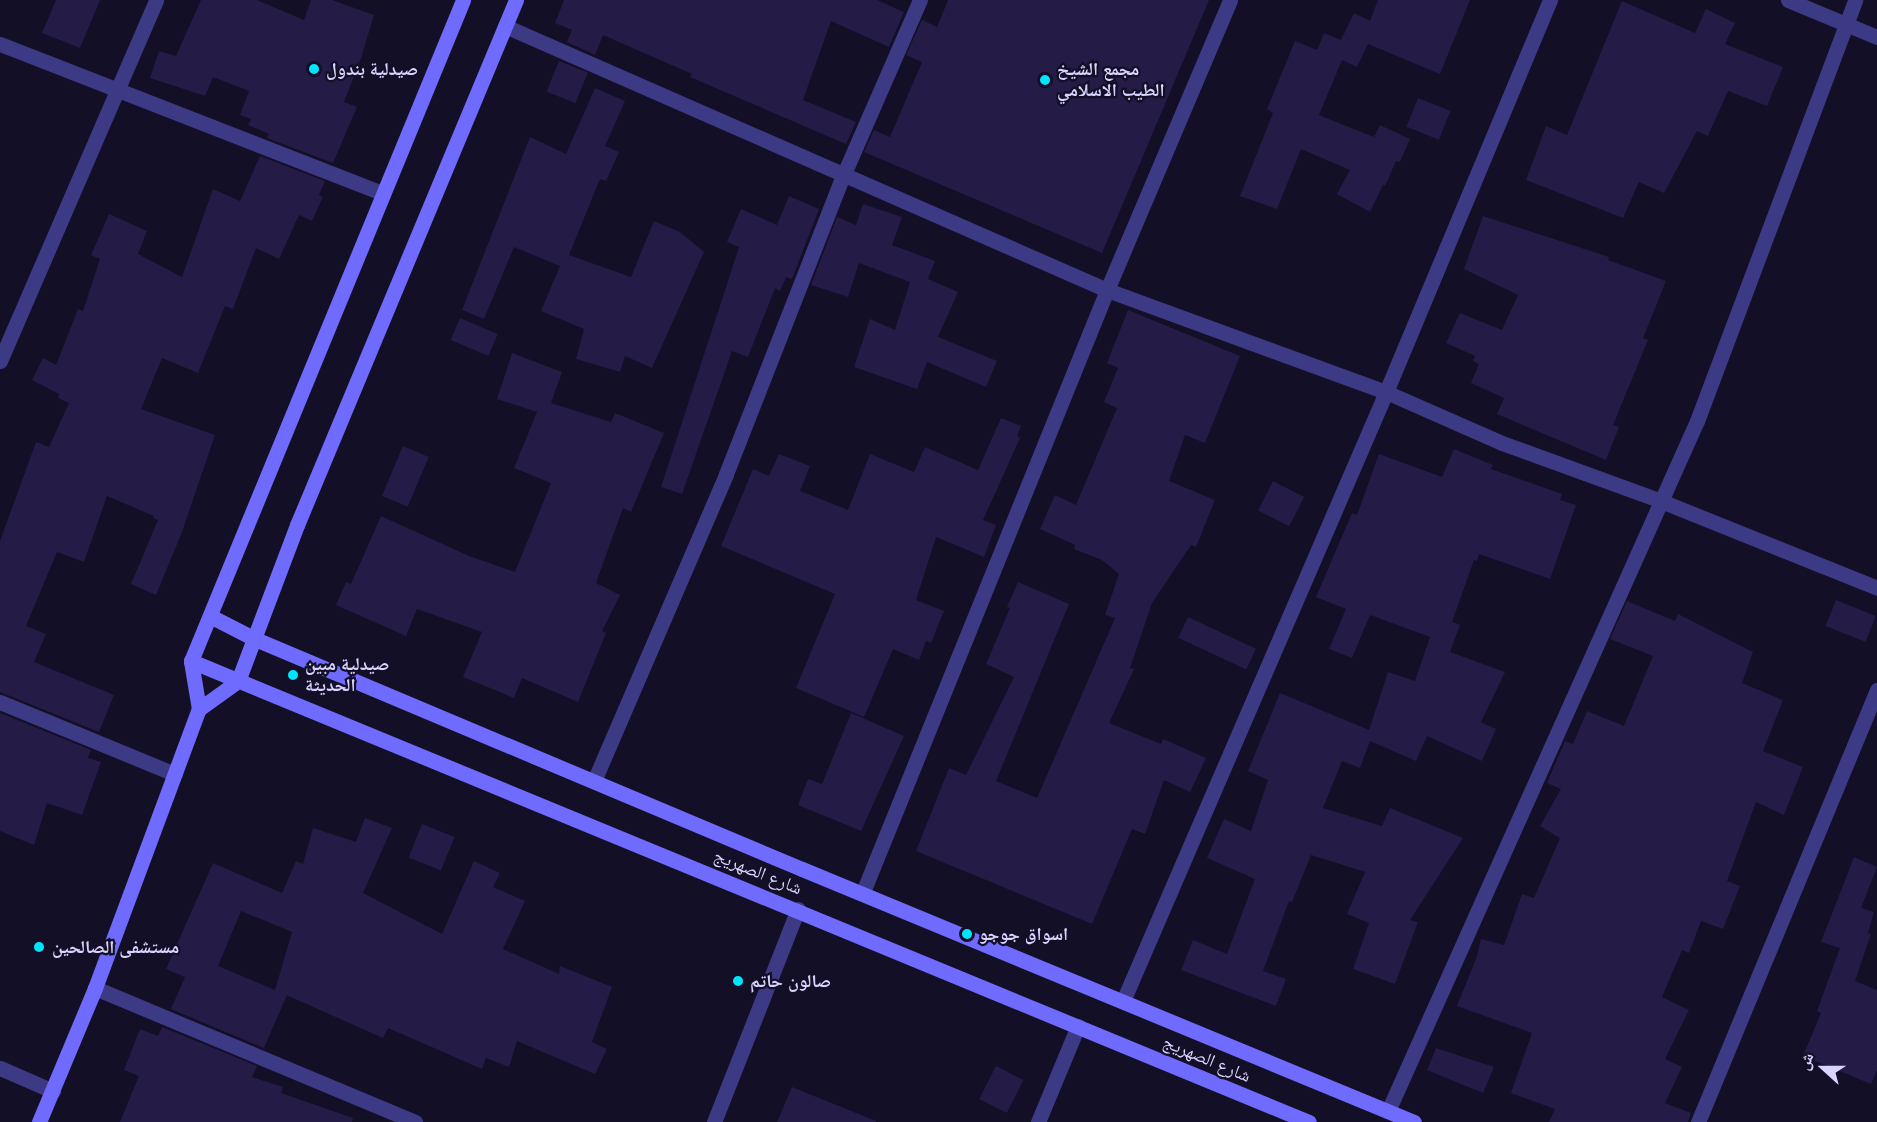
<!DOCTYPE html>
<html>
<head>
<meta charset="utf-8">
<style>
  body { margin:0 }
  #map { position:relative; width:1877px; height:1122px; overflow:hidden; background:#130f26; font-family:"Nunito Sans","Noto Naskh Arabic",sans-serif }
  div>[style] { position:absolute }
  [style*='--x'] { left:calc(var(--x)*1px); top:calc(var(--y)*1px); width:calc(var(--w)*1px); rotate:calc(var(--a)*1deg) }
  .building>* { inset:0; background:#241b47; transform-origin:0 0 }
  .street>* { height:15px; margin:-7.5px; padding:0 7.5px; transform-origin:7.5px; border-radius:7.5px; background:#3d3a85 }
  .secondary>* { height:15px; margin:-7.5px; padding:0 7.5px; transform-origin:7.5px; border-radius:7.5px; background:#6f6bff }
  .dots>* { width:16px; height:16px; translate:-50% -50%; box-sizing:border-box; border:3px solid #130f26; border-radius:50% }
  span { translate:-50% -50%; white-space:nowrap; text-align:center; line-height:1.15; -webkit-text-stroke:4.5px #130f26; paint-order:stroke }
  .poi-label { font-size:18px; color:#d9d4ff; font-weight:700 }
  .left { translate:0 -50%; text-align:left }
  .street-label { font-size:18px; color:#d9d4ff }
  .north { position:absolute; left:1793px; top:1038px; width:60px; height:60px; -webkit-text-stroke:4px #130f26; paint-order:stroke; rotate:291deg; font-size:16px; font-weight:700; line-height:24px; text-align:center; color:#d9d4ff }
  .north::after { content:''; display:block; margin:auto; width:21px; height:27px; background:#d9d4ff; clip-path:polygon(50% 0,100% 100%,50% 72%,0 100%) }
</style>
</head>
<body>
<div id="map">
  <div class="building">
    <i style="clip-path:polygon(56px 0,100px 0,80px 48px,42px 33px)"></i>
    <i style="clip-path:polygon(201px 0,257px 0,304px 20px,311px 0,332px 0,374px 15px,361px 58px,344px 102px,357px 107px,333px 163px,267px 138px,269px 134px,248px 125px,251px 119px,240px 115px,249px 91px,213px 77px,205px 96px,150px 78px,159px 51px,176px 56px)"></i>
    <i style="clip-path:polygon(564px 0,877px 0,904px 12px,889px 47px,831px 21px,803px 100px,856px 122px,846px 144px,690px 77px,692px 74px,603px 35px,595px 55px,567px 42px,572px 30px,555px 23px)"></i>
    <i style="clip-path:polygon(948px 0,1209px 0,1102px 253px,864px 152px,874px 130px,890px 137px,922px 62px,906px 55px,922px 20px,937px 27px)"></i>
    <i style="clip-path:polygon(1378px 0,1470px 0,1440px 74px,1368px 44px,1357px 67px,1342px 60px,1319px 115px,1374px 137px,1380px 125px,1410px 139px,1400px 162px,1396px 161px,1385px 186px,1383px 185px,1370px 212px,1337px 194px,1350px 170px,1301px 149px,1277px 209px,1240px 196px,1273px 113px,1267px 109px,1295px 41px,1317px 50px,1324px 33px,1341px 40px,1354px 13px,1370px 21px)"></i>
    <i style="clip-path:polygon(1622px 1px,1695px 33px,1706px 9px,1735px 23px,1725px 44px,1783px 67px,1767px 106px,1728px 91px,1708px 136px,1697px 131px,1664px 193px,1639px 182px,1623px 218px,1526px 180px,1546px 126px,1567px 135px)"></i>
    <i style="left:559px;top:61px;width:31px;height:33px;rotate:22deg"></i>
    <i style="clip-path:polygon(595px 88px,625px 101px,605px 146px,619px 152px,606px 181px,600px 179px,569px 255px,631px 277px,654px 221px,680px 232px,704px 252px,652px 368px,625px 356px,620px 372px,576px 359px,584px 329px,541px 311px,560px 266px,514px 247px,484px 319px,462px 310px,530px 137px,566px 154px)"></i>
    <i style="left:1418px;top:98px;width:35px;height:31px;rotate:22deg"></i>
    <i style="clip-path:polygon(260px 156px,325px 181px,319px 195px,323px 197px,312px 221px,299px 215px,279px 259px,256px 248px,233px 309px,225px 306px,198px 373px,162px 358px,141px 409px,215px 435px,182px 532px,156px 595px,131px 584px,158px 520px,153px 518px,154px 516px,107px 496px,84px 562px,57px 552px,26px 626px,46px 634px,34px 662px,114px 695px,99px 732px,0 692px,0 541px,36px 442px,49px 447px,69px 403px,58px 398px,59px 394px,32px 380px,43px 358px,56px 365px,78px 309px,83px 311px,100px 259px,91px 255px,109px 214px,147px 231px,138px 254px,182px 277px,213px 189px,240px 201px)"></i>
    <i style="clip-path:polygon(789px 196px,819px 209px,792px 279px,786px 277px,780px 291px,775px 288px,748px 357px,732px 351px,682px 494px,661px 487px,739px 247px,727px 242px,741px 209px,777px 225px)"></i>
    <i style="clip-path:polygon(863px 204px,902px 217px,892px 245px,935px 261px,928px 279px,958px 292px,938px 337px,997px 361px,986px 387px,927px 362px,917px 389px,854px 367px,870px 319px,895px 330px,910px 282px,859px 263px,848px 297px,811px 285px,837px 217px,856px 225px)"></i>
    <i style="clip-path:polygon(1483px 216px,1609px 257px,1608px 260px,1666px 281px,1643px 338px,1648px 340px,1613px 425px,1619px 427px,1606px 460px,1497px 414px,1504px 398px,1471px 383px,1479px 364px,1473px 361px,1475px 356px,1446px 343px,1460px 313px,1502px 330px,1518px 295px,1464px 269px)"></i>
    <i style="clip-path:polygon(1128px 310px,1240px 356px,1205px 443px,1185px 435px,1169px 481px,1215px 500px,1196px 547px,1191px 545px,1152px 603px,1130px 668px,1134px 669px,1109px 723px,1161px 744px,1163px 739px,1206px 758px,1190px 792px,1164px 780px,1145px 834px,1132px 829px,1092px 924px,916px 851px,949px 768px,966px 775px,1014px 677px,986px 664px,1010px 608px,1007px 607px,1018px 582px,1069px 604px,996px 781px,1037px 798px,1115px 618px,1105px 615px,1119px 574px,1102px 560px,1074px 549px,1075px 545px,1040px 529px,1055px 495px,1076px 505px,1117px 408px,1104px 402px,1118px 368px,1107px 363px)"></i>
    <i style="left:460px;top:318px;width:41px;height:24px;rotate:23deg"></i>
    <i style="clip-path:polygon(512px 353px,562px 372px,551px 403px,611px 422px,615px 413px,664px 433px,631px 512px,623px 508px,596px 583px,620px 595px,602px 631px,606px 633px,578px 702px,522px 678px,514px 698px,463px 677px,482px 632px,417px 609px,406px 636px,336px 605px,346px 582px,351px 584px,381px 516px,469px 556px,515px 572px,551px 483px,514px 468px,537px 412px,497px 399px)"></i>
    <i style="clip-path:polygon(1001px 418px,1021px 426px,1017px 436px,1020px 438px,983px 520px,996px 525px,984px 557px,936px 537px,916px 600px,944px 611px,931px 643px,926px 641px,919px 660px,893px 649px,864px 717px,796px 688px,835px 594px,721px 546px,753px 469px,769px 476px,779px 454px,810px 466px,800px 491px,848px 510px,870px 454px,914px 472px,925px 447px,978px 470px)"></i>
    <i style="left:403px;top:446px;width:28px;height:54px;rotate:23deg"></i>
    <i style="clip-path:polygon(1454px 449px,1493px 465px,1491px 469px,1562px 494px,1560px 500px,1576px 505px,1550px 579px,1479px 554px,1477px 561px,1474px 560px,1452px 622px,1460px 625px,1450px 652px,1505px 672px,1481px 722px,1496px 729px,1482px 761px,1427px 736px,1416px 761px,1370px 741px,1360px 768px,1342px 761px,1323px 808px,1382px 826px,1390px 808px,1463px 838px,1410px 920px,1418px 922px,1395px 984px,1353px 969px,1369px 923px,1347px 914px,1365px 872px,1311px 855px,1292px 902px,1289px 901px,1263px 971px,1286px 979px,1276px 1006px,1181px 970px,1193px 940px,1227px 954px,1255px 879px,1207px 858px,1224px 819px,1251px 831px,1268px 780px,1248px 771px,1280px 693px,1369px 730px,1388px 672px,1415px 681px,1430px 637px,1370px 615px,1352px 658px,1329px 649px,1346px 609px,1316px 597px,1352px 513px,1357px 515px,1379px 454px,1442px 477px)"></i>
    <i style="left:1273px;top:481px;width:35px;height:33px;rotate:27deg"></i>
    <i style="left:1836px;top:600px;width:43px;height:28px;rotate:22deg"></i>
    <i style="clip-path:polygon(1627px 601px,1675px 621px,1678px 614px,1753px 652px,1742px 683px,1783px 700px,1763px 751px,1803px 767px,1784px 815px,1756px 802px,1727px 881px,1740px 886px,1723px 929px,1701px 921px,1689px 953px,1682px 950px,1662px 997px,1689px 1010px,1665px 1059px,1682px 1067px,1665px 1103px,1691px 1113px,1688px 1122px,1549px 1122px,1555px 1109px,1511px 1093px,1532px 1033px,1457px 1006px,1477px 956px,1481px 939px,1504px 945px,1522px 894px,1534px 898px,1560px 838px,1540px 826px,1561px 789px,1547px 783px,1565px 741px,1573px 744px,1587px 711px,1624px 726px,1653px 656px,1610px 639px)"></i>
    <i style="left:1188px;top:617px;width:75px;height:23px;rotate:25deg"></i>
    <i style="clip-path:polygon(0 713px,91px 750px,88px 758px,101px 762px,82px 815px,47px 803px,34px 845px,0 831px)"></i>
    <i style="clip-path:polygon(851px 713px,904px 736px,861px 831px,798px 805px,808px 779px,822px 784px)"></i>
    <i style="clip-path:polygon(365px 818px,392px 828px,363px 893px,442px 934px,474px 861px,500px 873px,493px 887px,525px 901px,503px 949px,559px 974px,560px 966px,612px 987px,592px 1042px,607px 1049px,595px 1074px,517px 1041px,509px 1067px,486px 1058px,482px 1069px,388px 1028px,383px 1038px,275px 990px,292px 932px,241px 911px,218px 966px,287px 995px,264px 1048px,171px 1009px,185px 977px,166px 969px,213px 863px,282px 893px,296px 861px,303px 864px,313px 828px,356px 842px)"></i>
    <i style="left:422px;top:824px;width:35px;height:36px;rotate:22deg"></i>
    <i style="clip-path:polygon(1854px 857px,1877px 867px,1861px 908px,1874px 912px,1868px 933px,1871px 934px,1855px 981px,1877px 990px,1877px 1070px,1871px 1084px,1803px 1056px,1821px 1013px,1817px 1011px,1840px 948px,1821px 942px)"></i>
    <i style="clip-path:polygon(162px 1027px,257px 1066px,252px 1077px,283px 1087px,281px 1093px,353px 1118px,352px 1122px,120px 1122px,139px 1076px,124px 1070px,140px 1029px,158px 1036px)"></i>
    <i style="clip-path:polygon(1436px 1048px,1494px 1067px,1483px 1093px,1427px 1070px)"></i>
    <i style="left:996px;top:1066px;width:31px;height:37px;rotate:27deg"></i>
    <i style="clip-path:polygon(792px 1087px,876px 1121px,876px 1122px,777px 1122px)"></i>
  </div>
  <div class="street">
    <i style="--x:1788;--y:0;--w:96;--a:22.6"></i>
    <i style="--x:505;--y:26;--w:657;--a:23.68"></i>
    <i style="--x:1107;--y:290;--w:297;--a:20.1"></i>
    <i style="--x:1386;--y:392;--w:127;--a:23.7"></i>
    <i style="--x:1502;--y:443;--w:169;--a:20"></i>
    <i style="--x:1661;--y:501;--w:233;--a:21.9"></i>
    <i style="--x:0;--y:44;--w:410;--a:21.3"></i>
    <i style="--x:0;--y:361;--w:393;--a:-66.6"></i>
    <i style="--x:0;--y:702;--w:189;--a:22.4"></i>
    <i style="--x:594;--y:781;--w:334;--a:-66.7"></i>
    <i style="--x:726;--y:474;--w:320;--a:-68.6"></i>
    <i style="--x:843;--y:176;--w:192;--a:-66.4"></i>
    <i style="--x:863;--y:892;--w:650;--a:-67.94"></i>
    <i style="--x:1107;--y:290;--w:315;--a:-67"></i>
    <i style="--x:95;--y:988;--w:347;--a:22.7"></i>
    <i style="--x:1123;--y:1001;--w:663;--a:-66.64"></i>
    <i style="--x:1386;--y:392;--w:425;--a:-67.3"></i>
    <i style="--x:0;--y:1068;--w:58;--a:23.5"></i>
    <i style="--x:1388;--y:1111;--w:756;--a:-65.88"></i>
    <i style="--x:1697;--y:421;--w:450;--a:-69.4"></i>
    <i style="--x:714;--y:1122;--w:229;--a:-68.5"></i>
    <i style="--x:1038;--y:1122;--w:104;--a:-67.4"></i>
    <i style="--x:1698;--y:1122;--w:468;--a:-67.5"></i>
  </div>
  <div class="secondary">
    <i style="--x:210;--y:616;--w:51;--a:27.1"></i>
    <i style="--x:255;--y:639;--w:593;--a:22.81"></i>
    <i style="--x:802;--y:869;--w:662;--a:22.46"></i>
    <i style="--x:191;--y:661;--w:1209;--a:22.41"></i>
    <i style="--x:199;--y:709;--w:48;--a:-35.7"></i>
    <i style="--x:238;--y:681;--w:167;--a:-69.3"></i>
    <i style="--x:297;--y:525;--w:569;--a:-67.36"></i>
    <i style="--x:39;--y:1122;--w:145;--a:-67.3"></i>
    <i style="--x:95;--y:988;--w:298;--a:-69.6"></i>
    <i style="--x:199;--y:709;--w:49;--a:-99.5"></i>
    <i style="--x:191;--y:661;--w:715;--a:-67.63"></i>
  </div>
  <div class="dots">
    <i style="left:314px;top:69px;background:#00e5ff"></i>
    <i style="left:1045px;top:80px;background:#00e5ff"></i>
    <i style="left:293px;top:675px;background:#00e5ff"></i>
    <i style="left:967px;top:934px;background:#00e5ff"></i>
    <i style="left:39px;top:947px;background:#00e5ff"></i>
    <i style="left:738px;top:981px;background:#00e5ff"></i>
  </div>
  <div class="poi-label">
    <span class="left" style="left:326px;top:69px">صيدلية بندول</span>
    <span class="left" style="left:1057px;top:80px">مجمع الشيخ<br>الطيب الاسلامي</span>
    <span class="left" style="left:305px;top:675px">صيدلية مبين<br>الحديثة</span>
    <span class="left" style="left:979px;top:934px">اسواق جوجو</span>
    <span class="left" style="left:52px;top:947px">مستشفى الصالحين</span>
    <span class="left" style="left:750px;top:981px">صالون حاتم</span>
  </div>
  <div class="street-label">
    <span style="left:758px;top:872px;rotate:22deg">شارع الصهريج</span>
    <span style="left:1207px;top:1059px;rotate:23deg">شارع الصهريج</span>
  </div>
  <div class="north">ش</div>
</div>
</body>
</html>
